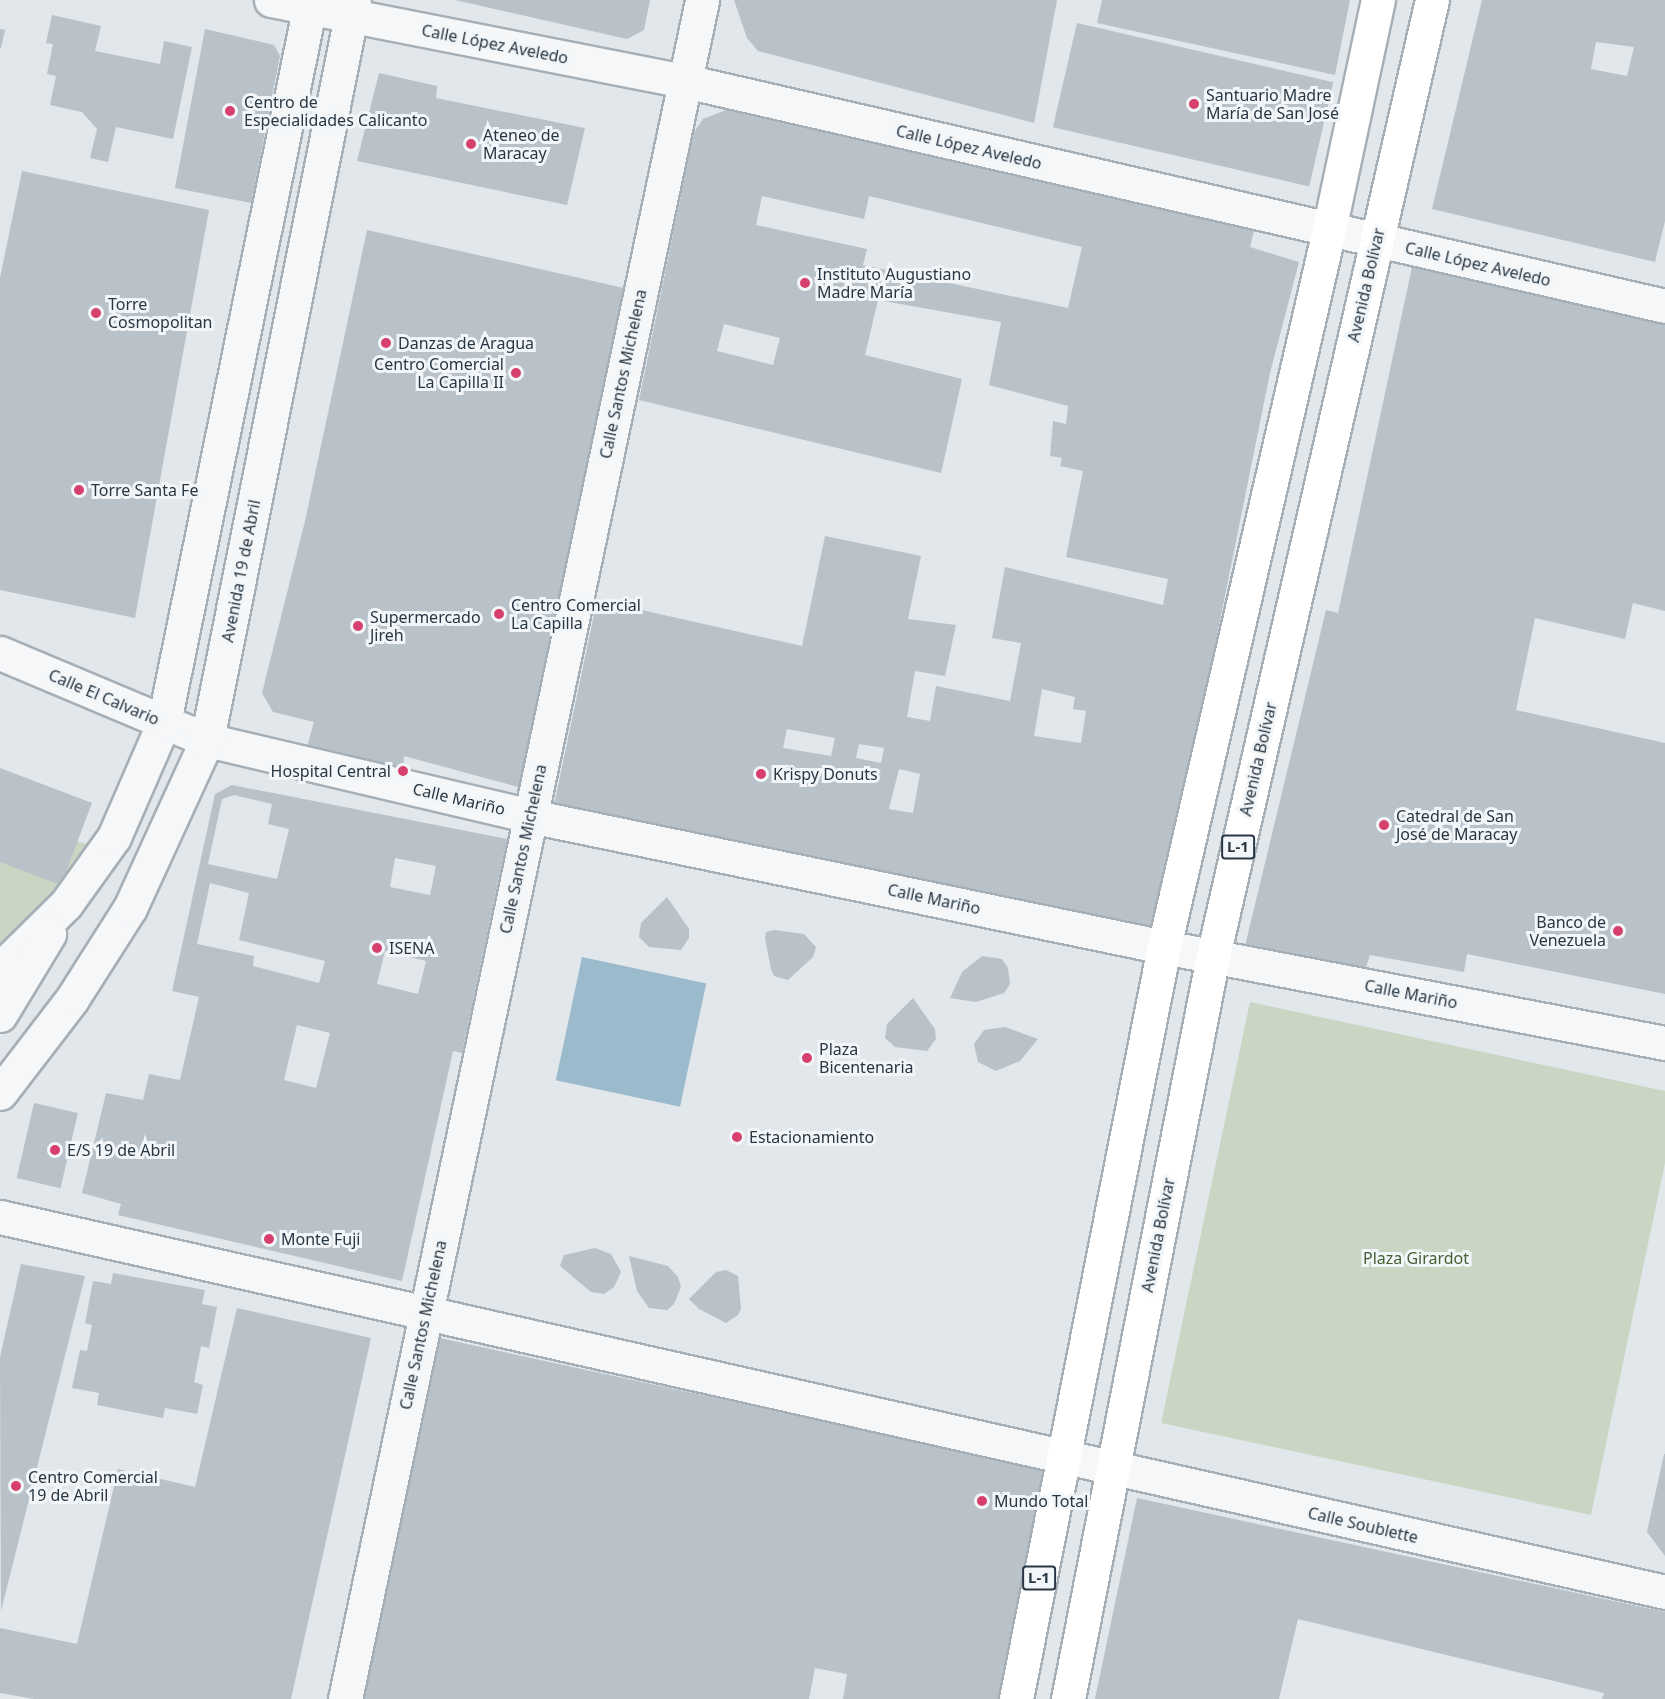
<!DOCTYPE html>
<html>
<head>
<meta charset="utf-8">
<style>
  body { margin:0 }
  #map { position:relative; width:1665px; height:1699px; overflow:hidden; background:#e2e7eb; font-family:"Noto Sans",sans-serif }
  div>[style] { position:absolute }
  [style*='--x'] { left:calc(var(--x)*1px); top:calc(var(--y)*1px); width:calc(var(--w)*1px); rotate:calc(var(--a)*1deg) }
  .green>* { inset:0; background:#cad6c3 }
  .water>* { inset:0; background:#9bbbcd; transform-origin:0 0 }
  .building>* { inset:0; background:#b9c1c9; transform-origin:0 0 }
  .roads { filter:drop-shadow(2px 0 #a7afb6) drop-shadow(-2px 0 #a7afb6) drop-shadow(0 2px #a7afb6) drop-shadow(0 -2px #a7afb6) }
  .minor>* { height:33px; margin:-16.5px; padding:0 16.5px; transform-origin:16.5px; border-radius:16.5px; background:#f5f7f9 }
  .primary>* { height:33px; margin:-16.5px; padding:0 16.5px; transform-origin:16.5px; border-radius:16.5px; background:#fff }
  .dots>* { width:16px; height:16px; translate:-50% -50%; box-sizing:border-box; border:3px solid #f2f6f8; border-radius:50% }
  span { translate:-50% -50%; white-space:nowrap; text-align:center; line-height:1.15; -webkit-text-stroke:6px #f2f6f8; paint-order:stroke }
  .shield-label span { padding:2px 4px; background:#f2f6f8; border:2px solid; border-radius:4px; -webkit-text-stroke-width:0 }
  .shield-label { font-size:15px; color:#293745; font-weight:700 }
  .street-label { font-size:16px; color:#293745 }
  .poi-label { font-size:16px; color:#293745 }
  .left { translate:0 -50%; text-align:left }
  .right { translate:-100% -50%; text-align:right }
  .park-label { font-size:16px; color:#446135 }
</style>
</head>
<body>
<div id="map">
  <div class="green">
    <i style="clip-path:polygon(0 821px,95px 846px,55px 916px,0 950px)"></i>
    <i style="clip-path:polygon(1250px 1002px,1665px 1091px,1665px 1163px,1591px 1515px,1161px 1423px)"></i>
  </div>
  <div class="water">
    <i style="left:582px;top:957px;width:127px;height:126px;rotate:12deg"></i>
  </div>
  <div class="building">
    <i style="clip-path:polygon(455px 0,650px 0,644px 30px,627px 39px)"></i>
    <i style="clip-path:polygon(734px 0,1057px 0,1034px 123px,758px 51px,747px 38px)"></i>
    <i style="clip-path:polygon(1102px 0,1350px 0,1335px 75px,1097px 23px)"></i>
    <i style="clip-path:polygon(evenodd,1482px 0,1665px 0,1665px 221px,1655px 262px,1432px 209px,1482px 0,1596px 42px,1634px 47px,1627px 76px,1591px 69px,1596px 42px)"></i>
    <i style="clip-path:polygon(52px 15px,101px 26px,95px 51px,160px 64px,164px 41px,192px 47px,173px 139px,116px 127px,108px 162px,90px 158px,97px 129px,82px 112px,50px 105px,56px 76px,47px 74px,53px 44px,46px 43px)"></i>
    <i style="left:1077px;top:23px;width:263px;height:107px;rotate:13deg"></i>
    <i style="clip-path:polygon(0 29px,5px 30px,1px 48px,0 48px)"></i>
    <i style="clip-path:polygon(205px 29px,274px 45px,280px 56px,251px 203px,175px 188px)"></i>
    <i style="clip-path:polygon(379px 73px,437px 86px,436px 98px,585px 128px,567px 205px,357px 161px)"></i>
    <i style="clip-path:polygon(evenodd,726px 110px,1254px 231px,1250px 247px,1299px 262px,1270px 373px,1158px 927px,554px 805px,597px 600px,802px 646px,825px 536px,921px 556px,908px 619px,956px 625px,945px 676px,915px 671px,907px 717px,930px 721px,936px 686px,1010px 701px,1021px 643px,992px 638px,1005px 567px,1163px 605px,1168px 579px,1066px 557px,1083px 471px,1060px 466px,1062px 458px,1050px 456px,1053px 421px,1066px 424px,1068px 406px,989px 385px,1001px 322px,878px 300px,865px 355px,962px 379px,941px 473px,639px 400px,694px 132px,703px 119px,726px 110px,762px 196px,864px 219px,869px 196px,1082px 247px,1068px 308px,863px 265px,867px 249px,756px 225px,762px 196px,726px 110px,724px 324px,780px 338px,773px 365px,717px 351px,724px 324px,726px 110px,1042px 689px,1075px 697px,1073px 709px,1086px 711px,1081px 743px,1034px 736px,1042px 689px,726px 110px,787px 729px,835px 738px,831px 756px,783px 748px,787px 729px,726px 110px,859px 744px,884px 748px,881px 763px,856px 758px,859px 744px,726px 110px,899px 769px,920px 774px,913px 813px,889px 809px,899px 769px)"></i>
    <i style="clip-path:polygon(22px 171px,209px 210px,135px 618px,0 590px,0 278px)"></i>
    <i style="clip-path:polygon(367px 230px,628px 289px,522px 788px,404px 756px,403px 771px,307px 747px,314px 722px,273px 712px,262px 693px,305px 521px)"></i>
    <i style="clip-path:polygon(1412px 267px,1665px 321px,1665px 611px,1633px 603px,1625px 639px,1535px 618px,1516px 710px,1665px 743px,1665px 994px,1467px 954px,1464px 972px,1370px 955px,1366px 967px,1245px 946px,1326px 610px,1338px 613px)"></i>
    <i style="clip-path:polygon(0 768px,92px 803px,61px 885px,0 862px)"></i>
    <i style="clip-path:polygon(evenodd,232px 785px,507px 839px,462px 1053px,453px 1051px,402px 1281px,118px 1215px,121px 1204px,82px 1193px,106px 1093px,143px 1100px,149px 1074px,180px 1080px,199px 997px,172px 991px,215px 794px,232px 785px,234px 795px,272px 804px,268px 824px,289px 829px,277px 879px,208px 864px,222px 799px,234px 795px,232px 785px,395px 858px,436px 866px,430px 895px,390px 887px,395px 858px,232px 785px,210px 883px,249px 893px,239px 940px,325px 961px,319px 983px,253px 966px,254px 956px,197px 944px,210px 883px,232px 785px,385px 951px,426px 961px,418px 994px,377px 984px,385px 951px,232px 785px,297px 1025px,330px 1033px,316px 1088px,284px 1080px,297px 1025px)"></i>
    <i style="clip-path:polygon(667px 897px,689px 929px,689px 938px,681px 950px,649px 947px,639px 937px,641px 923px)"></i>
    <i style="clip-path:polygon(774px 930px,804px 934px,816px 947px,813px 957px,788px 980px,774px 976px,771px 969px,765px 938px,766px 932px)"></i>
    <i style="clip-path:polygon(982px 956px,1002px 959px,1008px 968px,1010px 984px,1004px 993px,976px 1002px,950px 998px,962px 972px)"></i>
    <i style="clip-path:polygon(913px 998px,935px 1029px,936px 1039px,927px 1051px,895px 1047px,885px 1038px,887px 1024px)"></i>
    <i style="clip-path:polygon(1005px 1027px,1038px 1039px,1020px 1061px,996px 1071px,978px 1062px,974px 1044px,984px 1030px)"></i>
    <i style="left:34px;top:1103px;width:45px;height:77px;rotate:13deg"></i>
    <i style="clip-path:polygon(595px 1248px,611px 1254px,621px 1272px,614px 1287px,604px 1294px,591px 1292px,560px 1266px,564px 1255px)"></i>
    <i style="clip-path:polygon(629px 1256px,668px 1266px,678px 1277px,681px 1287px,674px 1304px,667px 1310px,649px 1308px,637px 1291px)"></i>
    <i style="clip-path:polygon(21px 1264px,85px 1276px,1px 1611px,0 1357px)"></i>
    <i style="clip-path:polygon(726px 1270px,738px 1276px,741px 1309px,738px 1315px,726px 1323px,699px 1309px,689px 1299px,716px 1272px)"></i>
    <i style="clip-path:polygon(113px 1273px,205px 1290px,202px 1304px,217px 1307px,209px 1348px,201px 1346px,194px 1382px,203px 1385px,197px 1414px,165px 1408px,163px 1418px,97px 1405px,99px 1393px,72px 1388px,80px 1350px,87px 1351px,92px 1325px,85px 1323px,93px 1281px,111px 1284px)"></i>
    <i style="clip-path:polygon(237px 1308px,371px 1338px,291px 1699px,34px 1699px,0 1693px,0 1628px,77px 1644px,118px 1469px,195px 1487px)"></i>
    <i style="clip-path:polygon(435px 1337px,1046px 1470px,1002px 1699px,843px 1699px,847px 1674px,815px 1668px,809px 1699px,358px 1699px)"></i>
    <i style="clip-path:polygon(1664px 1454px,1665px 1454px,1665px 1556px,1647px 1532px)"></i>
    <i style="clip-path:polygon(1137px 1498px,1665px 1612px,1665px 1699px,1602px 1699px,1604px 1693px,1298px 1619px,1279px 1699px,1095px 1699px)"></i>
  </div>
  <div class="roads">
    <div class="minor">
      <i style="--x:271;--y:0;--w:422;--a:11.1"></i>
      <i style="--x:685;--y:81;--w:1005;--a:12.93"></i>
      <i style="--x:0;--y:653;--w:225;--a:22.8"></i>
      <i style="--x:207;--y:740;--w:332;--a:13.2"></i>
      <i style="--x:530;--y:816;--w:647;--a:11.67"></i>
      <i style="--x:1164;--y:947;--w:510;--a:10.85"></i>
      <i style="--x:0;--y:969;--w:93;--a:-44.6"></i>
      <i style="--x:66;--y:904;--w:82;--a:-54.4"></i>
      <i style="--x:114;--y:837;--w:125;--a:-66.5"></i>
      <i style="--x:164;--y:722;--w:737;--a:-78.49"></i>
      <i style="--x:0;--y:1015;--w:95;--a:-58.8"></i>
      <i style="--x:0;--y:1093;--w:118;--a:-52.5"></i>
      <i style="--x:72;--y:999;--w:108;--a:-57.5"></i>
      <i style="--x:130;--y:908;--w:185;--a:-65.4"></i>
      <i style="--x:207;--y:740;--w:754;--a:-78.76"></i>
      <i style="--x:0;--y:1217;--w:1707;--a:12.69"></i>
      <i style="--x:345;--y:1699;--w:1736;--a:-78.13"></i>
    </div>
    <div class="primary">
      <i style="--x:1016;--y:1699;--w:766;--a:-78.87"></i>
      <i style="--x:1164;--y:947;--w:736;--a:-77.04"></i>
      <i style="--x:1329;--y:230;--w:235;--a:-78"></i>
      <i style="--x:1068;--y:1699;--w:757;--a:-78.96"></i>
      <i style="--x:1213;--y:956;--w:981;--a:-77.1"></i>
    </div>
  </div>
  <div class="dots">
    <i style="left:1194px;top:104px;background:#d7406e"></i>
    <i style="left:230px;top:111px;background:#d7406e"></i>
    <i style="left:471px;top:144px;background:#d7406e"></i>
    <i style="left:805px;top:283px;background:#d7406e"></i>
    <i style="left:96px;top:313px;background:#d7406e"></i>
    <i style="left:386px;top:343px;background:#d7406e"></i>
    <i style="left:516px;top:373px;background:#d7406e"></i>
    <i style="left:79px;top:490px;background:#d7406e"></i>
    <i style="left:499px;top:614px;background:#d7406e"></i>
    <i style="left:358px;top:626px;background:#d7406e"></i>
    <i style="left:403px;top:771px;background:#d7406e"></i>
    <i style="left:761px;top:774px;background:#d7406e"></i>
    <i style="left:1384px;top:825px;background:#d7406e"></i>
    <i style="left:1618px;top:931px;background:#d7406e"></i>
    <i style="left:377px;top:948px;background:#d7406e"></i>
    <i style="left:807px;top:1058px;background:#d7406e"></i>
    <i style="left:737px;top:1137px;background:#d7406e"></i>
    <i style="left:55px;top:1150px;background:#d7406e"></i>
    <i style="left:269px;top:1239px;background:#d7406e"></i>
    <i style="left:16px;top:1486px;background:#d7406e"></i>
    <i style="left:982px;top:1501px;background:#d7406e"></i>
  </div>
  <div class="shield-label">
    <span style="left:1238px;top:847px">L-1</span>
    <span style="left:1039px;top:1578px">L-1</span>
  </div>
  <div class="street-label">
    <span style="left:495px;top:44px;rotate:11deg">Calle López Aveledo</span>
    <span style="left:969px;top:147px;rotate:13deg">Calle López Aveledo</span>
    <span style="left:1478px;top:264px;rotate:13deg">Calle López Aveledo</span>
    <span style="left:1366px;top:285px;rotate:-77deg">Avenida Bolívar</span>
    <span style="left:623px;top:374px;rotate:-78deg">Calle Santos Michelena</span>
    <span style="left:241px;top:571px;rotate:-79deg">Avenida 19 de Abril</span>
    <span style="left:104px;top:697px;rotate:23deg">Calle El Calvario</span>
    <span style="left:1258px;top:759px;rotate:-77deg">Avenida Bolívar</span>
    <span style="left:459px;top:799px;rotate:13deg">Calle Mariño</span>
    <span style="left:523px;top:849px;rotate:-78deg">Calle Santos Michelena</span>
    <span style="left:934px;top:899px;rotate:12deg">Calle Mariño</span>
    <span style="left:1411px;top:994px;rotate:11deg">Calle Mariño</span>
    <span style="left:1158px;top:1235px;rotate:-79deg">Avenida Bolívar</span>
    <span style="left:423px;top:1325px;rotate:-78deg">Calle Santos Michelena</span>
    <span style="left:1363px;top:1525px;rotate:13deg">Calle Soublette</span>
  </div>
  <div class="poi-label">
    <span class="left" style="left:1206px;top:104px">Santuario Madre<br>María de San José</span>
    <span class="left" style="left:244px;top:111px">Centro de<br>Especialidades Calicanto</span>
    <span class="left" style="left:483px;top:144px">Ateneo de<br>Maracay</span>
    <span class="left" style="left:817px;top:283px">Instituto Augustiano<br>Madre María</span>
    <span class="left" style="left:108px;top:313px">Torre<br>Cosmopolitan</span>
    <span class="left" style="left:398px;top:343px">Danzas de Aragua</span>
    <span class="right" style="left:504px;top:373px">Centro Comercial<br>La Capilla II</span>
    <span class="left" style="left:91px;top:490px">Torre Santa Fe</span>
    <span class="left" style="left:511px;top:614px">Centro Comercial<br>La Capilla</span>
    <span class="left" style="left:370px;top:626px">Supermercado<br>Jireh</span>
    <span class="right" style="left:391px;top:771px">Hospital Central</span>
    <span class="left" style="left:773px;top:774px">Krispy Donuts</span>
    <span class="left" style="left:1396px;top:825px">Catedral de San<br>José de Maracay</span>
    <span class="right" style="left:1606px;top:931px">Banco de<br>Venezuela</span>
    <span class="left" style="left:389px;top:948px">ISENA</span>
    <span class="left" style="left:819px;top:1058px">Plaza<br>Bicentenaria</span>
    <span class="left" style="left:749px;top:1137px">Estacionamiento</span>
    <span class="left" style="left:67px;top:1150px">E/S 19 de Abril</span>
    <span class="left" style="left:281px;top:1239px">Monte Fuji</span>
    <span class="left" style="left:28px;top:1486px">Centro Comercial<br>19 de Abril</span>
    <span class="left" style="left:994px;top:1501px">Mundo Total</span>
  </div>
  <div class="park-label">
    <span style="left:1416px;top:1258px">Plaza Girardot</span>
  </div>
</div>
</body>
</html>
